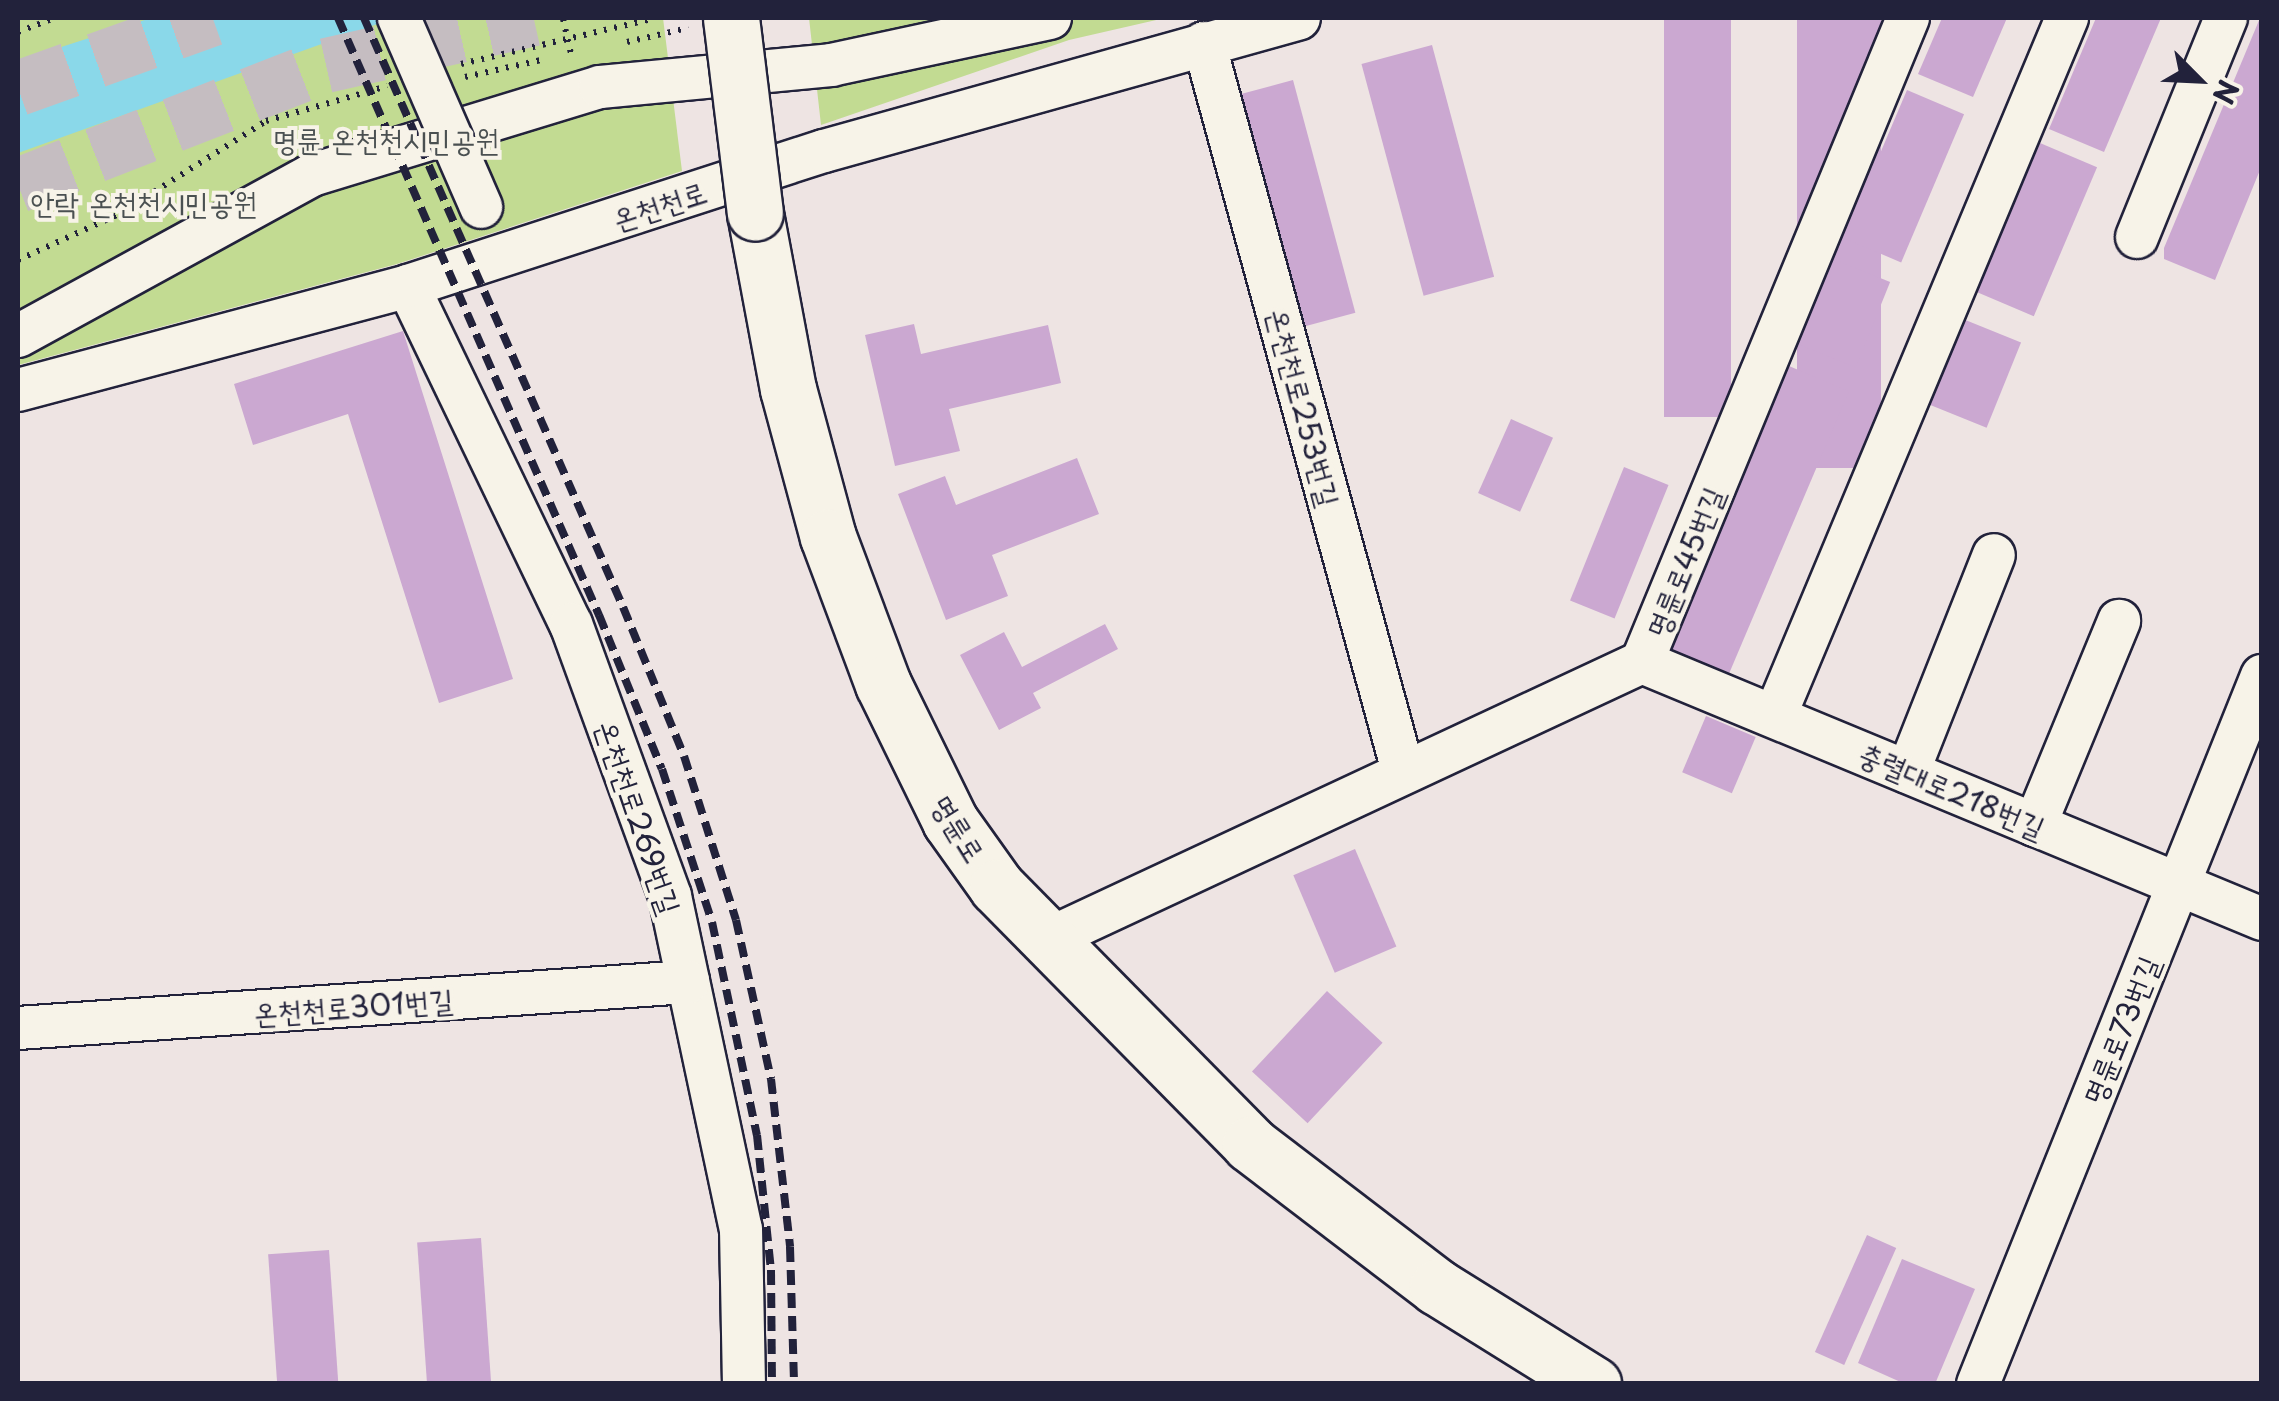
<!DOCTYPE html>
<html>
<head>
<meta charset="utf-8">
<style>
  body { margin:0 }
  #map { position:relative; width:2279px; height:1401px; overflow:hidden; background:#eee4e3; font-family:"Playpen Sans","Poor Story",sans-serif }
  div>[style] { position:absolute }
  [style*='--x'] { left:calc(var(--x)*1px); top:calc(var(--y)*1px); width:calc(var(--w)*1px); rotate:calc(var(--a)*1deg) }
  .green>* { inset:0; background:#c2db92 }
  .water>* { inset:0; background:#8ad8e9 }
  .building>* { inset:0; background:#cba8d1; transform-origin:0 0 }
  .highway-tunnel>* { height:55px; margin-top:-27.5px; transform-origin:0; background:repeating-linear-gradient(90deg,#c5bdc1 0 55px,transparent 0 83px) }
  .path>* { height:6px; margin-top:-3px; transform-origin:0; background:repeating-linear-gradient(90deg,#22223b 0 2.5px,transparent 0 10.5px) }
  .roads { filter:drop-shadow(2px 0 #22223b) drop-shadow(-2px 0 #22223b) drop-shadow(0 2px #22223b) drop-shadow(0 -2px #22223b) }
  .minor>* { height:42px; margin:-21px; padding:0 21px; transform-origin:21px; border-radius:21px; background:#f7f3e8 }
  .major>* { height:55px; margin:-27.5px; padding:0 27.5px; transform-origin:27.5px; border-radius:27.5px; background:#f7f3e8 }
  .rail>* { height:8px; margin-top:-4px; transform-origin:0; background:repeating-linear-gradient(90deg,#22223b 0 15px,transparent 0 23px) }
  .bridges { filter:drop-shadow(2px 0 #22223b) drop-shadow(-2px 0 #22223b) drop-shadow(0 2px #22223b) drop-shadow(0 -2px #22223b) }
  .minor-bridge>* { height:42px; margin:-21px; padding:0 21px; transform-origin:21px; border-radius:21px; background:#f7f3e8 }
  .major-bridge>* { height:55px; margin:-27.5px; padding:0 27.5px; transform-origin:27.5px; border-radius:27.5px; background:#f7f3e8 }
  span { translate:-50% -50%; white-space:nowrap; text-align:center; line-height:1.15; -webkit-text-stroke:8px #f7f3e8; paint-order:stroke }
  .park-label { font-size:30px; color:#4a5051 }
  .street-label { font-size:30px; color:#22223b }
  .frame { position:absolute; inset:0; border:20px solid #22223b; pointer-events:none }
  .north { position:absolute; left:2149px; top:30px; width:100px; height:100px; -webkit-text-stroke:8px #f7f3e8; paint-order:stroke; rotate:114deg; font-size:28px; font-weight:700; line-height:40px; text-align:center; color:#22223b }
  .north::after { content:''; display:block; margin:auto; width:35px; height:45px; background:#22223b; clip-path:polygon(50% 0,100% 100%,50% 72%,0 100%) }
</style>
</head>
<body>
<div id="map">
  <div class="green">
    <i style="clip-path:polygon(18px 18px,663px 18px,682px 171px,397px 264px,18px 365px)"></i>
    <i style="clip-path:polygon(809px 18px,1165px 18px,1069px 40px,821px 125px)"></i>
  </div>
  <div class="water">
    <i style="clip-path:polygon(151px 18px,394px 18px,18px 153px,18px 61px)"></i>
  </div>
  <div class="building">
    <i style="left:1664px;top:18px;width:67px;height:399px"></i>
    <i style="left:1797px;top:18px;width:84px;height:450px"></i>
    <i style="clip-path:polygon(1942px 18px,2007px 18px,1973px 97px,1918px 74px)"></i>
    <i style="clip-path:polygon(2096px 18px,2161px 18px,2104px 152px,2049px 129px)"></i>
    <i style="clip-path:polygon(2260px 18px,2262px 165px,2215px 280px,2164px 259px,2164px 248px)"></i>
    <i style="left:1432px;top:45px;width:240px;height:73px;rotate:75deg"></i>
    <i style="left:1293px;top:80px;width:241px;height:80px;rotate:75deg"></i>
    <i style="left:1907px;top:90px;width:62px;height:161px;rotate:23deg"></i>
    <i style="left:2040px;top:143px;width:62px;height:162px;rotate:23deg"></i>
    <i style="left:1828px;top:257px;width:67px;height:92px;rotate:22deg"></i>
    <i style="left:1958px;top:317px;width:68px;height:92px;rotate:22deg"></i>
    <i style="clip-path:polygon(914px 324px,921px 354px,1048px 325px,1061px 383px,949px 409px,960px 451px,895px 466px,865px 335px)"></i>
    <i style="clip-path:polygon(403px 331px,513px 679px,439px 703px,348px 414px,253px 445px,234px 384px)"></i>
    <i style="left:1789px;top:366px;width:65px;height:313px;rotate:23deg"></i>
    <i style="left:1511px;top:419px;width:46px;height:81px;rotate:24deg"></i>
    <i style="clip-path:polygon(1077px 458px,1099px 514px,992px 555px,1008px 596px,946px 620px,898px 494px,945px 476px,956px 505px)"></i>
    <i style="left:1624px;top:467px;width:48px;height:144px;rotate:22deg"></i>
    <i style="clip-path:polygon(1105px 624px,1118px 649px,1033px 693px,1041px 708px,999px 730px,960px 655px,1004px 632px,1022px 667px)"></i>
    <i style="left:1706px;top:716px;width:54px;height:61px;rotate:23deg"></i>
    <i style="left:1355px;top:849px;width:106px;height:67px;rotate:67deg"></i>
    <i style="left:1327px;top:991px;width:76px;height:110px;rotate:43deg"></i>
    <i style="left:1867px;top:1235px;width:32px;height:128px;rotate:24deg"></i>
    <i style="left:481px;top:1238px;width:146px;height:64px;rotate:86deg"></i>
    <i style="left:329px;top:1250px;width:134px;height:61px;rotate:86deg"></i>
    <i style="clip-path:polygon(1902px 1259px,1975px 1289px,1935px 1384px,1905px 1384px,1858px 1363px)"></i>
  </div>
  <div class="highway-tunnel">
    <i style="--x:18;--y:88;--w:207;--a:-19.7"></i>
    <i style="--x:18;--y:185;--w:331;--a:-21.3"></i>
    <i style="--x:326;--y:65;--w:213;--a:-12.7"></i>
  </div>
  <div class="path">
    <i style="--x:563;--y:19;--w:36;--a:77"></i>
    <i style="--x:18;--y:32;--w:39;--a:-21"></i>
    <i style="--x:627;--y:42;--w:63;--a:-12.9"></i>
    <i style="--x:461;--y:64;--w:199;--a:-13.3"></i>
    <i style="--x:465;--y:77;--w:78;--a:-12.6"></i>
    <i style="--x:18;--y:260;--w:111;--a:-24.5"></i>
    <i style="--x:119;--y:214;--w:174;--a:-32.3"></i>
    <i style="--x:266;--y:121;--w:126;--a:-16.1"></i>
  </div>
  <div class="roads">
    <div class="minor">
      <i style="--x:1204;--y:43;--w:755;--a:74.71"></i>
      <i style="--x:2137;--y:237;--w:236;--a:-67.9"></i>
      <i style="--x:408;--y:286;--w:375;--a:64.3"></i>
      <i style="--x:571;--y:624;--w:289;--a:70"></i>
      <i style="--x:670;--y:896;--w:340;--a:78"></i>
      <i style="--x:741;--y:1229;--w:155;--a:88.9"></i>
      <i style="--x:18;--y:336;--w:335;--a:-28.7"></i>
      <i style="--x:312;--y:175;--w:301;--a:-17"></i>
      <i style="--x:600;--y:87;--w:232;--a:-5.4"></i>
      <i style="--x:831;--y:65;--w:224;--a:-12.1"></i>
      <i style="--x:18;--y:390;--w:404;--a:-14.9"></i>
      <i style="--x:408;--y:286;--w:437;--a:-18"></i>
      <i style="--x:824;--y:151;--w:493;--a:-15.6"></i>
      <i style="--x:1642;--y:662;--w:671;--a:22.51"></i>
      <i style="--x:1775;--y:716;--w:757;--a:-67.3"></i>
      <i style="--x:1908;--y:772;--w:233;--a:-68.4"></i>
      <i style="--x:2035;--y:825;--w:221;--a:-67.6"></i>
      <i style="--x:1044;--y:941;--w:660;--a:-25.01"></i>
      <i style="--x:1642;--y:662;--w:697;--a:-67.56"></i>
      <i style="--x:18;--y:1028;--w:672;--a:-3.93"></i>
      <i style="--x:1978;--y:1384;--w:763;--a:-68.14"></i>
    </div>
    <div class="major">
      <i style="--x:755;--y:213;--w:179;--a:79.4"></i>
      <i style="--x:788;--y:389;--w:153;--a:74.9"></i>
      <i style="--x:828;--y:537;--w:157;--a:69.5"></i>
      <i style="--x:883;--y:684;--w:153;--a:63.9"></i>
      <i style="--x:950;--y:821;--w:81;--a:54.5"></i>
      <i style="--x:997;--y:887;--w:361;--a:45.4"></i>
      <i style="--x:1250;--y:1144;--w:235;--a:37.4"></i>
      <i style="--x:1437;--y:1287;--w:184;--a:31.9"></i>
    </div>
  </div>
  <div class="rail">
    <i style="--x:338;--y:18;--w:652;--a:66.39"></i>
    <i style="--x:599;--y:615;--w:166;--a:67.8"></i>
    <i style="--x:662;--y:769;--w:161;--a:71.9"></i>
    <i style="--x:712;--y:922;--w:218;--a:78.1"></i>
    <i style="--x:757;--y:1135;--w:136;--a:84.1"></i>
    <i style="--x:771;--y:1270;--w:114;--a:89.5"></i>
    <i style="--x:364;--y:18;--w:643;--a:66.26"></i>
    <i style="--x:623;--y:607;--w:161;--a:67.7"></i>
    <i style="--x:684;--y:756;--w:172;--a:72.4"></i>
    <i style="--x:736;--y:920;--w:163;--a:77.6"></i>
    <i style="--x:771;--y:1079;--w:169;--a:83.5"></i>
    <i style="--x:790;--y:1247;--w:137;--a:88.3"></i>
  </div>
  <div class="bridges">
    <div class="minor-bridge">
      <i style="--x:399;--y:18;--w:206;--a:66.5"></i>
    </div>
    <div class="major-bridge">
      <i style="--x:731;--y:18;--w:196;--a:83"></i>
    </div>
  </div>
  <div class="park-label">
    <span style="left:386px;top:139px">명륜 온천천시민공원</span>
    <span style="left:144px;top:202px">안락 온천천시민공원</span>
  </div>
  <div class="street-label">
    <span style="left:659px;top:205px;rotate:-18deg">온천천로</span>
    <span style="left:1304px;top:407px;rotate:75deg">온천천로253번길</span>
    <span style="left:1684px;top:562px;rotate:-68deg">명륜로45번길</span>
    <span style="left:1952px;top:790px;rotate:23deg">충렬대로218번길</span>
    <span style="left:639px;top:817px;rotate:71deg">온천천로269번길</span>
    <span style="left:959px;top:828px;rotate:58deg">명륜로</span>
    <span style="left:353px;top:1006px;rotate:-4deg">온천천로301번길</span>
    <span style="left:2120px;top:1030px;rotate:-68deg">명륜로73번길</span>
  </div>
  <div class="frame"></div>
  <div class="north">N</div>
</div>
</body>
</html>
